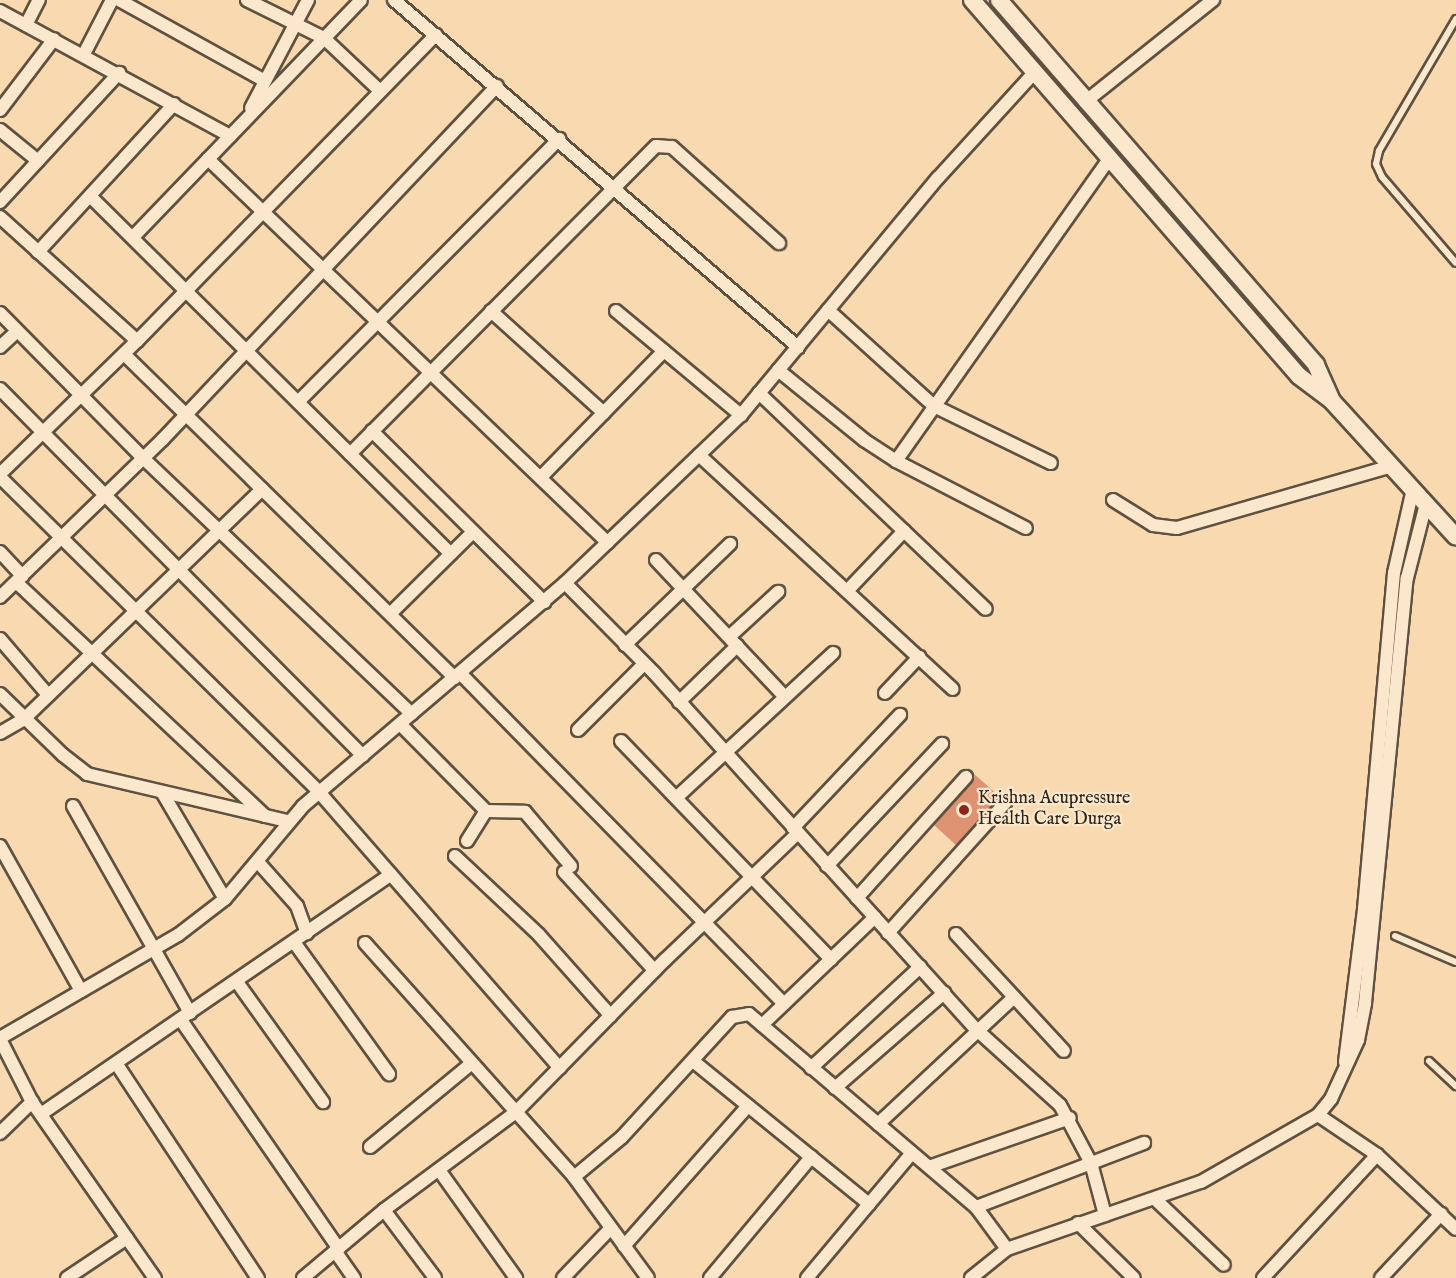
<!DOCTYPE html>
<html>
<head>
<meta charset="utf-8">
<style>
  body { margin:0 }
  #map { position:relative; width:1456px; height:1278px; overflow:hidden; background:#f9dab0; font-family:"IM FELL English",serif }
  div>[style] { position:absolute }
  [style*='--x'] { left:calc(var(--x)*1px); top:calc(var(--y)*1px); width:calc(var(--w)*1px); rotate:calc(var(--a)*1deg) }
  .building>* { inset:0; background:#df9271 }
  .roads { filter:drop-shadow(2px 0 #5f5140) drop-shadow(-2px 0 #5f5140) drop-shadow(0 2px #5f5140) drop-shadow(0 -2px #5f5140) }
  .service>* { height:6px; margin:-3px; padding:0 3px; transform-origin:3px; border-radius:3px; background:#fbe7cc }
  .minor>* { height:12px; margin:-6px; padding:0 6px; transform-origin:6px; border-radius:6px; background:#fbe7cc }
  .secondary>* { height:16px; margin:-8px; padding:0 8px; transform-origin:8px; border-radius:8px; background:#fbe7cc }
  .dots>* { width:16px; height:16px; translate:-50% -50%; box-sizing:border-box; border:3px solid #fbe7cc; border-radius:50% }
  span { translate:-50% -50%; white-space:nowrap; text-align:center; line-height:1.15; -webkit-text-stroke:4.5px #fbe7cc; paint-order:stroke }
  .poi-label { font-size:18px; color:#2c231a }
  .left { translate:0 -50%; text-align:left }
</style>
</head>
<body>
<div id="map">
  <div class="building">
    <i style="clip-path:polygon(973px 773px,1000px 797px,956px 845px,934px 825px,972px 783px)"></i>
  </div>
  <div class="roads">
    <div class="service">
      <i style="--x:1456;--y:19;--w:153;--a:120.3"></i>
      <i style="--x:1379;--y:151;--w:13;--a:103"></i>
      <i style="--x:1376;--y:164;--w:14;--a:65"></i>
      <i style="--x:1382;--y:177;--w:113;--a:49.3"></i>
      <i style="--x:1395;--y:936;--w:66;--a:23.1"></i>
      <i style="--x:1429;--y:1061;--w:37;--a:43"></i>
    </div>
    <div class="minor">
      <i style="--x:119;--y:0;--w:167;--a:29"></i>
      <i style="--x:247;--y:0;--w:86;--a:26.3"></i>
      <i style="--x:324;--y:38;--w:77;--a:43.4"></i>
      <i style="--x:394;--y:0;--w:533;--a:40.66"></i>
      <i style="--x:0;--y:11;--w:262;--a:28.5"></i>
      <i style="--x:26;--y:25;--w:28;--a:-63"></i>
      <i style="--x:84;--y:54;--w:61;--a:-62.6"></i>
      <i style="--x:1085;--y:102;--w:164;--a:-38.6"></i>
      <i style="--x:251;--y:108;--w:122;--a:-62.2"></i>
      <i style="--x:0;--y:110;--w:89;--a:-52.7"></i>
      <i style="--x:0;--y:130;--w:49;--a:39.2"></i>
      <i style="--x:208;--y:159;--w:554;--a:43.83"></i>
      <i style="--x:90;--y:196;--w:508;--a:44.76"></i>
      <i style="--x:0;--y:202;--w:176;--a:-47.3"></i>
      <i style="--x:0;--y:217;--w:185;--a:42.1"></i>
      <i style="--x:134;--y:236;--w:327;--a:-46.1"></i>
      <i style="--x:38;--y:252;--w:201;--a:-47.4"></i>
      <i style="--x:828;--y:310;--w:143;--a:42.2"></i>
      <i style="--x:934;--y:406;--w:130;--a:26"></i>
      <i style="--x:491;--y:311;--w:152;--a:42.1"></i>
      <i style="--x:616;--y:311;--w:163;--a:39.8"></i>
      <i style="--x:0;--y:313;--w:204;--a:45.4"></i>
      <i style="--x:143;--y:458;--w:371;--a:43.6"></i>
      <i style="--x:0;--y:347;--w:23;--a:-43"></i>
      <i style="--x:124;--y:354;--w:463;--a:44.4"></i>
      <i style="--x:778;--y:370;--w:111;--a:39.1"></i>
      <i style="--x:864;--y:440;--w:38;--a:33"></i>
      <i style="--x:896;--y:461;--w:146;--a:27.3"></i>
      <i style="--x:0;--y:389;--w:516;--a:45.31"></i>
      <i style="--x:759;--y:393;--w:313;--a:43.6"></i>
      <i style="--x:298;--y:402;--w:371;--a:-45.2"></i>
      <i style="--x:372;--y:431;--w:243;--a:44.8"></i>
      <i style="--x:350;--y:454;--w:434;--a:-45.2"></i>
      <i style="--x:656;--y:146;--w:16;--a:4"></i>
      <i style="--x:672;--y:147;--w:144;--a:41.9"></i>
      <i style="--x:699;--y:455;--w:345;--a:42.7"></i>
      <i style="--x:896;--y:461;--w:367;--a:-54.8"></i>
      <i style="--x:0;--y:474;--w:191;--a:-44.2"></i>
      <i style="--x:137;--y:341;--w:428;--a:-45.7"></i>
      <i style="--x:0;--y:477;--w:448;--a:44.6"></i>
      <i style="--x:319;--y:792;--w:366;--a:48.9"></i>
      <i style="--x:541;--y:477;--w:176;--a:-45.7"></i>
      <i style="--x:1113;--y:500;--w:47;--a:32"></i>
      <i style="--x:1153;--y:525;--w:24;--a:7"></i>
      <i style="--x:1177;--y:528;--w:224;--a:-16.1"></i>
      <i style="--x:0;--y:552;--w:33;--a:47"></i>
      <i style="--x:656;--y:560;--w:188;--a:46.7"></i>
      <i style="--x:16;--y:582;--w:342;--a:43.2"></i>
      <i style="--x:565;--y:583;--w:127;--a:45.3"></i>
      <i style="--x:654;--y:673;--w:483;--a:47.9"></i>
      <i style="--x:978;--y:1031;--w:110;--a:42.1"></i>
      <i style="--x:1060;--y:1105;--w:66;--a:61.9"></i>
      <i style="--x:1091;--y:1163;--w:54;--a:74.9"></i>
      <i style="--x:847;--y:591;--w:83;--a:-46.5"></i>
      <i style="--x:0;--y:597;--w:227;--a:-44.1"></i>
      <i style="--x:163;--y:439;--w:486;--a:-46.6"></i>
      <i style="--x:390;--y:614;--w:117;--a:-44.7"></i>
      <i style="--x:729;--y:637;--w:67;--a:-42.6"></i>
      <i style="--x:0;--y:639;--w:74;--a:49.4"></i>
      <i style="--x:625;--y:645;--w:146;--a:-43.9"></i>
      <i style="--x:460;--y:673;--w:463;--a:45.6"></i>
      <i style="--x:885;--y:693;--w:50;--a:-46.6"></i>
      <i style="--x:0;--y:694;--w:88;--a:44.1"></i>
      <i style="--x:63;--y:755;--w:31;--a:38"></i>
      <i style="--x:87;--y:774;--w:206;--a:13.2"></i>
      <i style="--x:679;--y:702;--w:81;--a:-44"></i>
      <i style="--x:400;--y:724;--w:122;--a:45.3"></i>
      <i style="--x:578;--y:730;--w:93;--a:-45"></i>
      <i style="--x:0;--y:733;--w:28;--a:-30"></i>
      <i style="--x:24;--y:719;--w:331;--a:-44"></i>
      <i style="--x:621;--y:741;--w:303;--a:46.1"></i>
      <i style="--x:162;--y:792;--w:124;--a:59.5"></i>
      <i style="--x:676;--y:798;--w:214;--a:-42.7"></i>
      <i style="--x:73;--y:806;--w:238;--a:60.5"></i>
      <i style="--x:793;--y:828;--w:156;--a:-46.6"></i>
      <i style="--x:467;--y:841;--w:36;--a:-58"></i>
      <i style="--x:486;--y:811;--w:39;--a:1"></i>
      <i style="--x:525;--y:812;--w:71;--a:49.6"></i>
      <i style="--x:0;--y:846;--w:166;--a:60.8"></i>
      <i style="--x:455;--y:856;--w:115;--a:43.2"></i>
      <i style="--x:539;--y:935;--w:108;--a:48.4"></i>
      <i style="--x:258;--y:862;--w:59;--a:48.4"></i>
      <i style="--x:297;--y:906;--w:29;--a:70"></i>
      <i style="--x:827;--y:866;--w:168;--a:-46.7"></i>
      <i style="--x:564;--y:872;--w:134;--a:47.4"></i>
      <i style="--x:857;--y:898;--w:163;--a:-48"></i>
      <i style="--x:888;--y:933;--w:175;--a:-48"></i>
      <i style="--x:956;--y:934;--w:159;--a:47.3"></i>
      <i style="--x:294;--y:942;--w:163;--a:54.3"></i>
      <i style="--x:365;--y:943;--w:314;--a:48.2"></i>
      <i style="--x:574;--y:1177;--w:125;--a:53.8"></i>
      <i style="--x:237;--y:982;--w:148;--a:54.4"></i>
      <i style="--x:181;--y:1020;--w:278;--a:55.4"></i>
      <i style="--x:762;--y:1025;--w:156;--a:-43.7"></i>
      <i style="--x:0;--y:1038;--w:206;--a:-30.1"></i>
      <i style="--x:178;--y:935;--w:59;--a:-37.5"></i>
      <i style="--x:225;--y:899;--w:121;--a:-50"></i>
      <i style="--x:303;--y:806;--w:344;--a:-40.4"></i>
      <i style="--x:565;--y:583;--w:243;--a:-43.7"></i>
      <i style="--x:741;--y:415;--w:308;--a:-50.3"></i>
      <i style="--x:938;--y:178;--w:141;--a:-47.6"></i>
      <i style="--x:0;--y:1039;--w:71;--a:63.1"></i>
      <i style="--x:32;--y:1102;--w:215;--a:55.1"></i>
      <i style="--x:693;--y:1061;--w:227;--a:39.1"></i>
      <i style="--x:1345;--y:1062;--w:154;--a:-82.9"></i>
      <i style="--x:1364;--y:909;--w:337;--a:-84.9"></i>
      <i style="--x:1394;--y:573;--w:86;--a:-77.3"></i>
      <i style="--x:116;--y:1063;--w:258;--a:56.6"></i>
      <i style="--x:811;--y:1068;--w:149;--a:-42.8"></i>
      <i style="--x:835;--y:1088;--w:145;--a:-41.1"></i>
      <i style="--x:41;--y:1114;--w:424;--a:-34.4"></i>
      <i style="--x:1318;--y:1115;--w:71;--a:34.1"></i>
      <i style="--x:1377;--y:1155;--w:108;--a:43.1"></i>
      <i style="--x:878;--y:1124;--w:186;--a:-43"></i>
      <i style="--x:0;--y:1133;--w:45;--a:-44.1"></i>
      <i style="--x:370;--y:1147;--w:132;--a:-39.5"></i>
      <i style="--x:929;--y:1167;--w:149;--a:-19.2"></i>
      <i style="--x:439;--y:1170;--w:133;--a:54.5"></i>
      <i style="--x:574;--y:1177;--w:62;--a:-39.8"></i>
      <i style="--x:622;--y:1137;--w:163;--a:-47.5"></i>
      <i style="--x:732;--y:1017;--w:17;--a:-10"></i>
      <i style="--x:749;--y:1014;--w:298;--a:40.4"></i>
      <i style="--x:976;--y:1207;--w:52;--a:53.6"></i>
      <i style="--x:1155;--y:1199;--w:95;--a:43.7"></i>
      <i style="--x:976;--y:1207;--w:180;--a:-20.9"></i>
      <i style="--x:384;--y:1210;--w:85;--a:53.1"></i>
      <i style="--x:1078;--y:1223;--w:78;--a:44.5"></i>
      <i style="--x:624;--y:1246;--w:187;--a:-48.5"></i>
      <i style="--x:335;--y:1251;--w:33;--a:55"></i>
      <i style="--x:67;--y:1278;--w:72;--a:-33.7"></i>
      <i style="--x:303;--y:1278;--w:106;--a:-40"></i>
      <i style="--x:384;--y:1210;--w:164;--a:-36.6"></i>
      <i style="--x:516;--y:1112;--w:213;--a:-45.6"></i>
      <i style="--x:665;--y:960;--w:184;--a:-43.7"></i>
      <i style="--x:563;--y:1278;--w:69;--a:-46.2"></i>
      <i style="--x:710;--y:1278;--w:158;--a:-50.1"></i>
      <i style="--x:807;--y:1278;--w:163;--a:-50"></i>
      <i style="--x:971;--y:1278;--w:46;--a:-38.9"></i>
      <i style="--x:1007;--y:1249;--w:205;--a:-19.1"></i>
      <i style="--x:1201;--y:1182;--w:135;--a:-29.8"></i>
      <i style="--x:1318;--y:1115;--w:21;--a:-51"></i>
      <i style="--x:1331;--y:1099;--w:65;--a:-65.4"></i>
      <i style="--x:1358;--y:1040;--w:38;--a:-79"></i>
      <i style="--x:1365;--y:1003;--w:427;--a:-84.4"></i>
      <i style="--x:1407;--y:578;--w:76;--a:-75.6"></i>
      <i style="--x:1263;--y:1278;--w:168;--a:-47.2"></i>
      <i style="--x:1381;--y:1278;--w:88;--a:-46.8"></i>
    </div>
    <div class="secondary">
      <i style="--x:972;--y:0;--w:498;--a:49"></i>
      <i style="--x:1299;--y:376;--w:40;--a:37"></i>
      <i style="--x:1331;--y:400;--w:185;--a:47.6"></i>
      <i style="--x:999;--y:0;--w:483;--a:49"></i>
      <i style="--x:1316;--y:365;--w:37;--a:66"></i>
    </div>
  </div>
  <div class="dots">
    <i style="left:964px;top:810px;background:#8f2418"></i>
  </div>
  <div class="poi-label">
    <span class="left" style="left:978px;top:810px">Krishna Acupressure<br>Health Care Durga</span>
  </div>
</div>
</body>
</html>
